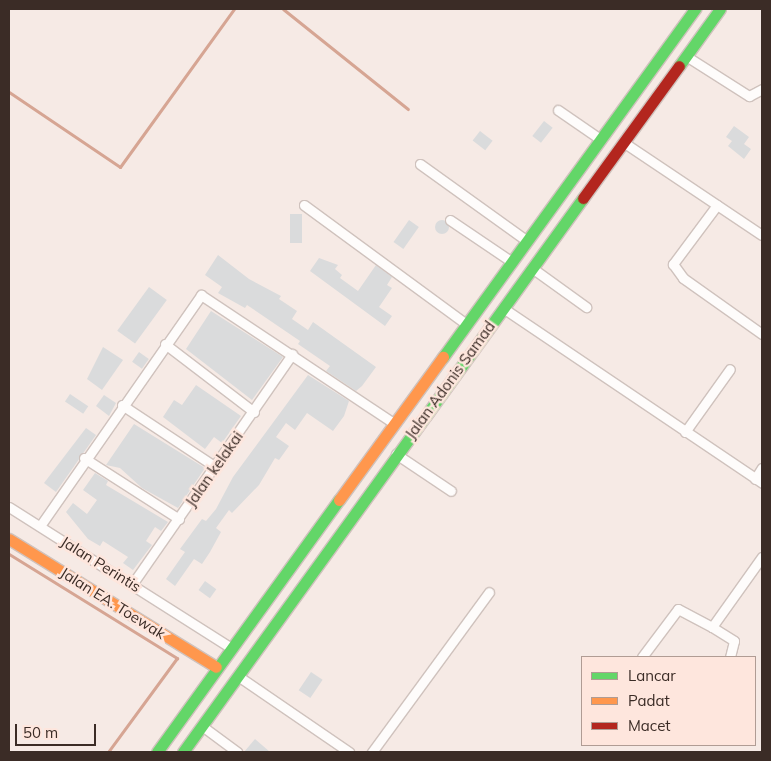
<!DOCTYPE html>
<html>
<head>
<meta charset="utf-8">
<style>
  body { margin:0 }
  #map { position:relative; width:771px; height:761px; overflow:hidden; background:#f6eae5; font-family:Mulish,sans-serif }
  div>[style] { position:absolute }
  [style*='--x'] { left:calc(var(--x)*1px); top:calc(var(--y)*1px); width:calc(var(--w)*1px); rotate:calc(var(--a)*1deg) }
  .stream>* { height:3px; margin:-1.5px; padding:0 1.5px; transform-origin:1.5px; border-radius:1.5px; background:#d6a593 }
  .building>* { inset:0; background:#dadbdc; transform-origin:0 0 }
  .round { border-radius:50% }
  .roads { filter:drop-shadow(1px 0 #cfc2bd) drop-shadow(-1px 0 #cfc2bd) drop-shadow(0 1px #cfc2bd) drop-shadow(0 -1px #cfc2bd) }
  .street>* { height:9px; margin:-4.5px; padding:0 4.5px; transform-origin:4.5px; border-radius:4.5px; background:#fefcfb }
  .fast>* { height:11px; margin:-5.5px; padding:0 5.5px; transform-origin:5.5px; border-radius:5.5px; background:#63d668 }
  .slow>* { height:11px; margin:-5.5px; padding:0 5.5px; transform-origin:5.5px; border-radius:5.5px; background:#ff974d }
  .jam>* { height:11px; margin:-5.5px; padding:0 5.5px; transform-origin:5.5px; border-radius:5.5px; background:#b3261e }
  span { translate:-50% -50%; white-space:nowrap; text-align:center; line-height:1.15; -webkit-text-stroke:5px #fee6dd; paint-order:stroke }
  .street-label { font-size:15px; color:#3b2c26 }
  .frame { position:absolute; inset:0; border:10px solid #3b2c26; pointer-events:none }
  .legend { position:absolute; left:581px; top:656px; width:175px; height:90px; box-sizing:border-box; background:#fee6dd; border:1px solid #b09c94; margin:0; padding:6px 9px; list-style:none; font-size:15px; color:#3b2c26 }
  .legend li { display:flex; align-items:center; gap:10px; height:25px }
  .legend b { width:25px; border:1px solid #b09c94 }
  .scale { position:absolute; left:15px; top:724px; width:81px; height:22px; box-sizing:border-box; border:2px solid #3b2c26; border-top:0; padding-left:6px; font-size:15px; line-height:18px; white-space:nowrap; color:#3b2c26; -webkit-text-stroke:4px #fee6dd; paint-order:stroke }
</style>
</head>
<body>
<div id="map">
  <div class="stream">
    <i style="--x:283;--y:9;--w:160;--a:38.7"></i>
    <i style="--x:9;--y:92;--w:134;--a:34"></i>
    <i style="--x:120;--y:167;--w:195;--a:-54.2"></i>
    <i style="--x:762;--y:170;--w:1;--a:90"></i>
    <i style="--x:9;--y:554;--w:198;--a:31.8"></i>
    <i style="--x:177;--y:658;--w:117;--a:126.3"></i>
  </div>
  <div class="building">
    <i style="left:544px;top:121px;width:11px;height:19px;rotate:38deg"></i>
    <i style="clip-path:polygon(734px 126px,749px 137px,744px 144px,751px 149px,744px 159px,728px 146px,732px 141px,726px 137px)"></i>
    <i style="left:480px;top:131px;width:16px;height:12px;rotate:38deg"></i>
    <i style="left:290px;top:214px;width:12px;height:29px"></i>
    <i class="round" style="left:435px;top:220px;width:14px;height:14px"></i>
    <i style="left:409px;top:220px;width:12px;height:27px;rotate:35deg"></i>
    <i style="clip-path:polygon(218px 255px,249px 279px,281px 296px,279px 299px,297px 311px,292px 319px,308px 330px,313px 322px,376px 367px,362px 386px,356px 391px,326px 371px,330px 366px,298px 344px,300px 341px,247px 305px,245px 308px,218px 293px,222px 287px,205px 275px)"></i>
    <i style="clip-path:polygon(319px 258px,338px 265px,335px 269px,342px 275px,340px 278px,358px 291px,376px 265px,392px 277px,387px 285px,392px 288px,379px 307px,392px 316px,385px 326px,310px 271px)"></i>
    <i style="left:149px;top:287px;width:22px;height:54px;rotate:36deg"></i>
    <i style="clip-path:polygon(211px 311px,283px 357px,252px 400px,186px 349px)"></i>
    <i style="clip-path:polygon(103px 347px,123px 360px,102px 390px,87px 379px)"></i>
    <i style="left:139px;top:352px;width:12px;height:12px;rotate:35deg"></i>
    <i style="clip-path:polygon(308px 375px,349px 401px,344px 416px,333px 431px,307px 413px,295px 430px,286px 423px,276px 437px,289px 446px,279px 460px,275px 458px,259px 485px,232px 513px,229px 510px,216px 528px,221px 532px,210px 552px,202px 564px,194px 559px,175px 586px,166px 579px,185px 552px,180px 549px,202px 519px,206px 521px,216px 509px,233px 477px)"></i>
    <i style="clip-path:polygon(196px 385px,241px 416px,222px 443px,214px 437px,205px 449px,163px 417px,174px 400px,182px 405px)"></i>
    <i style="left:70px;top:394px;width:22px;height:9px;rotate:34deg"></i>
    <i style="clip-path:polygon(104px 395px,116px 403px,109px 416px,96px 406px)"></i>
    <i style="clip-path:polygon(134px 424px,205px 468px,178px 508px,142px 488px,120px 468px,106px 465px)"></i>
    <i style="clip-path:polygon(86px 428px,96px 435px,56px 492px,44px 483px)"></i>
    <i style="clip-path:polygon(95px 473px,108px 481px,106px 485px,168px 522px,161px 531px,155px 527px,146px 541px,152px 545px,133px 570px,123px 563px,128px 557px,103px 541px,100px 546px,88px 539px,66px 512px,73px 503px,87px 514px,97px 500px,83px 490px)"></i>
    <i style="left:205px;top:581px;width:14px;height:11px;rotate:36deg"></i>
    <i style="left:311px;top:672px;width:14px;height:22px;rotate:34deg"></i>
    <i style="clip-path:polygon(255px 739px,270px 752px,244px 752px)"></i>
  </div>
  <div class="roads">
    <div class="street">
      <i style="--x:686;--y:56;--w:75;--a:32.4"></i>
      <i style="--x:749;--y:96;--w:15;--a:-28"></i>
      <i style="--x:558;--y:110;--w:51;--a:34.6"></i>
      <i style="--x:623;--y:142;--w:167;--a:33.8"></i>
      <i style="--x:420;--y:164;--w:132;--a:35.7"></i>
      <i style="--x:304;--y:205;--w:201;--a:36.3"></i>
      <i style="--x:717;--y:205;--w:74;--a:126.7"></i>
      <i style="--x:673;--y:264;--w:17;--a:54"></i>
      <i style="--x:683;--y:278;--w:97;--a:35.3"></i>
      <i style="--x:450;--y:220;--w:75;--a:34.1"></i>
      <i style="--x:532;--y:268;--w:67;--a:35.8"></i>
      <i style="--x:503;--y:308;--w:313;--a:34"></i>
      <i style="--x:165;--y:344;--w:112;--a:37.4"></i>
      <i style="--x:122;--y:405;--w:110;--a:33.5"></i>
      <i style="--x:685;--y:432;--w:77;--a:-54.5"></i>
      <i style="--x:396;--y:454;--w:66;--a:33.9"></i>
      <i style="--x:84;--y:458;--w:113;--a:32.7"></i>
      <i style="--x:755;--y:479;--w:13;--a:-58"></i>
      <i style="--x:9;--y:507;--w:263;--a:32.4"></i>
      <i style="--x:40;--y:526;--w:282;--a:-55.1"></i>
      <i style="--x:201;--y:295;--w:232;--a:33.6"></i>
      <i style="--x:133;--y:583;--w:279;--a:-55.2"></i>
      <i style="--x:712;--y:627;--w:26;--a:32"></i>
      <i style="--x:734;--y:641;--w:16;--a:104"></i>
      <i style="--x:642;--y:657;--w:60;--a:-53.1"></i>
      <i style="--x:678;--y:609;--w:38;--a:28"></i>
      <i style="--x:712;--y:627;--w:86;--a:-54.5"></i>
      <i style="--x:238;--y:676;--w:135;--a:34.4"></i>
      <i style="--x:202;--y:726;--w:44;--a:36.6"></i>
      <i style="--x:372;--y:752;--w:198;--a:-53.8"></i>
    </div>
    <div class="fast">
      <i style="--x:679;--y:66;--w:70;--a:-54.3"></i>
      <i style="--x:443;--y:357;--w:430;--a:-54.1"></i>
      <i style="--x:157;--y:752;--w:311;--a:-54.2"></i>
      <i style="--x:183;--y:752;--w:683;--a:-54.17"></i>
    </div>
    <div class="slow">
      <i style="--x:339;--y:500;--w:177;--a:-54"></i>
      <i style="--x:9;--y:539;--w:243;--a:31.7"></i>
    </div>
    <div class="jam">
      <i style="--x:583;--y:198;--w:163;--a:-54"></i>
    </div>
  </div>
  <div class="street-label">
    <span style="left:450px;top:380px;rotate:-54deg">Jalan Adonis Samad</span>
    <span style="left:214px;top:469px;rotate:-55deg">Jalan kelakai</span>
    <span style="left:101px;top:564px;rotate:32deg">Jalan Perintis</span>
    <span style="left:113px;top:603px;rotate:32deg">Jalan EA. Toewak</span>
  </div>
  <div class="frame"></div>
  <ul class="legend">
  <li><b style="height:6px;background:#63d668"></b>Lancar</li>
  <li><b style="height:6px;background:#ff974d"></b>Padat</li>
  <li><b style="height:6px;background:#b3261e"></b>Macet</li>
  </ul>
  <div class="scale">50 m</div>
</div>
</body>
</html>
